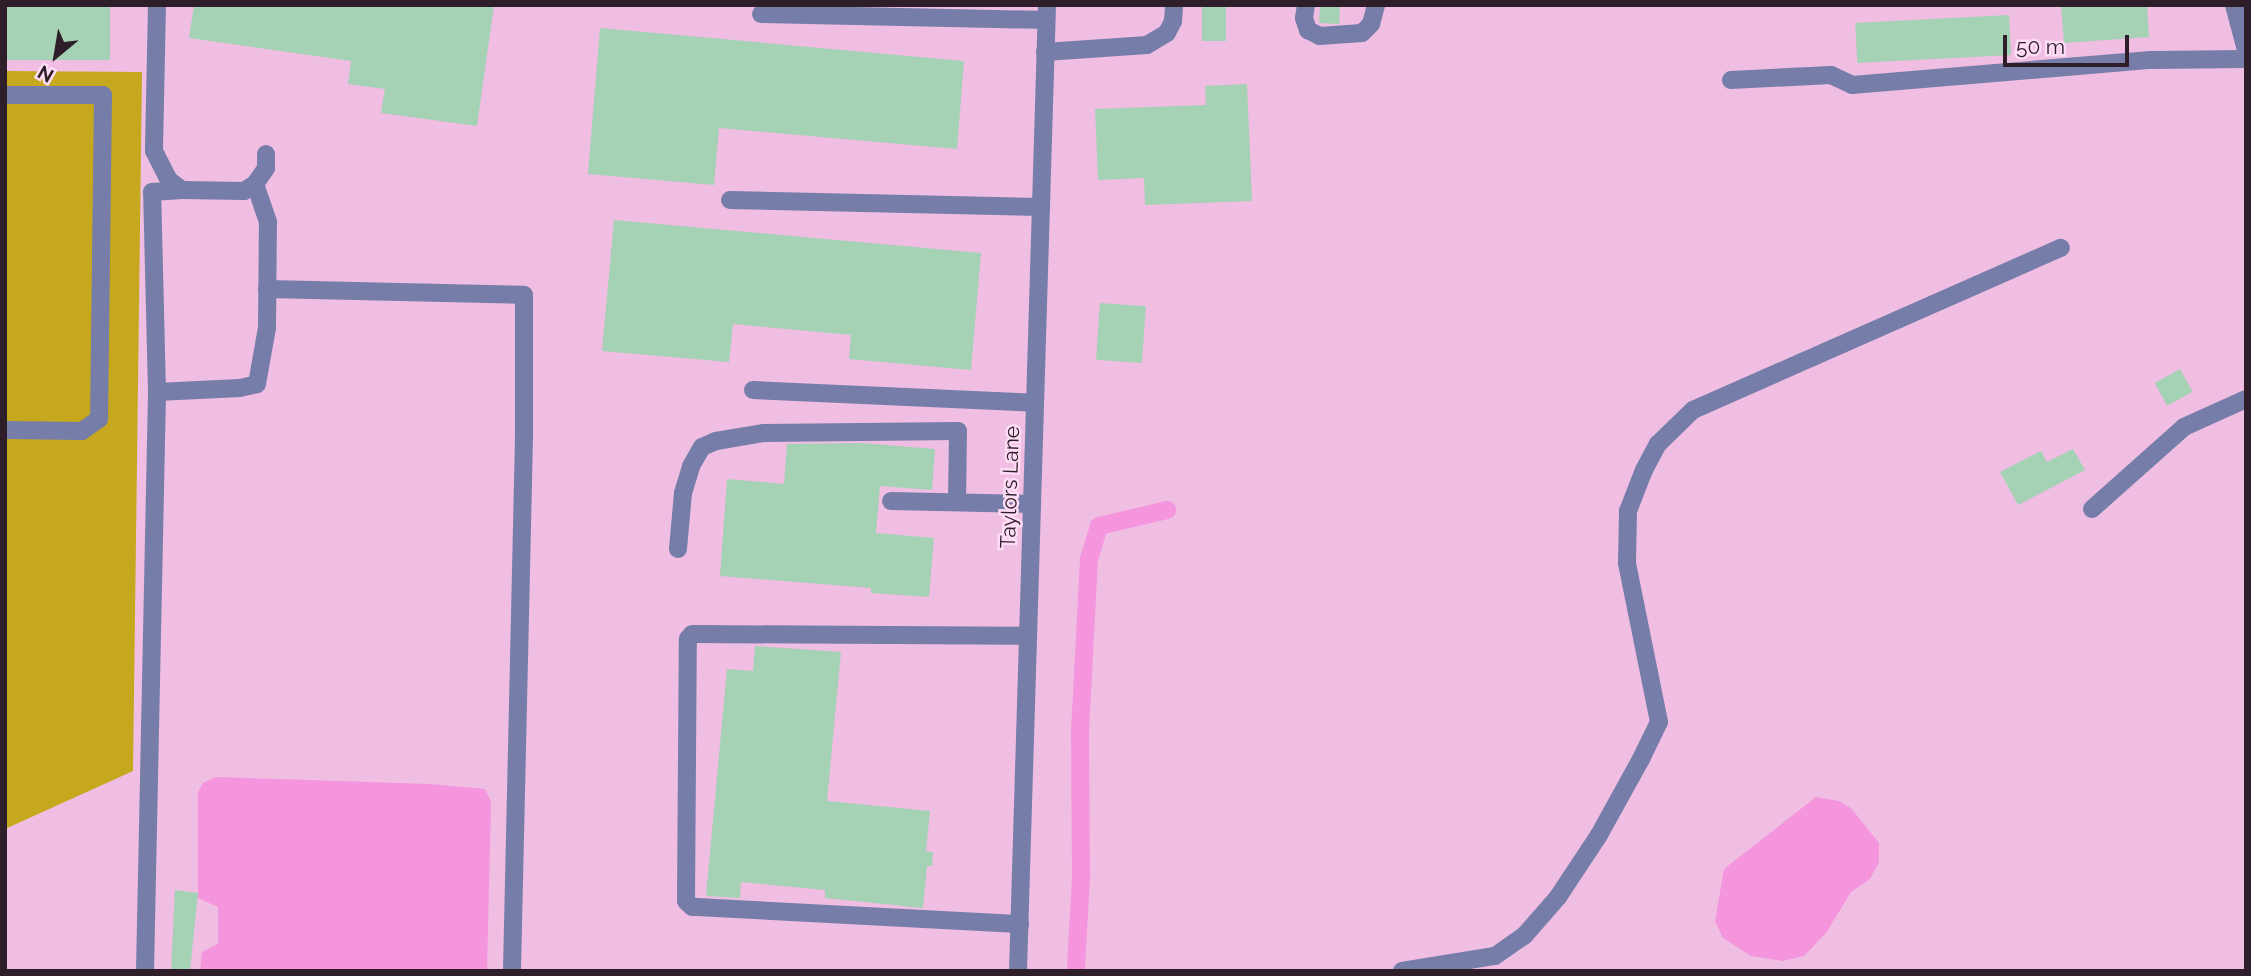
<!DOCTYPE html>
<html>
<head>
<meta charset="utf-8">
<style>
  body { margin:0 }
  #map { position:relative; width:2251px; height:976px; overflow:hidden; background:#f6cceb; font-family:Raleway,sans-serif }
  div>[style] { position:absolute }
  [style*='--x'] { left:calc(var(--x)*1px); top:calc(var(--y)*1px); width:calc(var(--w)*1px); rotate:calc(var(--a)*1deg) }
  .built>* { inset:0; background:#efbee2; transform-origin:0 0 }
  .green>* { inset:0; background:#c6a81f }
  .water>* { inset:0; background:#f495de }
  .stream>* { height:5px; margin:-2.5px; padding:0 2.5px; transform-origin:2.5px; border-radius:2.5px; background:#f495de }
  .canal>* { height:18px; margin:-9px; padding:0 9px; transform-origin:9px; border-radius:9px; background:#f495de }
  .building>* { inset:0; background:#a5d1b4; transform-origin:0 0 }
  .minor>* { height:18px; margin:-9px; padding:0 9px; transform-origin:9px; border-radius:9px; background:#757da8 }
  span { translate:-50% -50%; white-space:nowrap; text-align:center; line-height:1.15; -webkit-text-stroke:5px #fedcf5; paint-order:stroke }
  .street-label { font-size:21px; color:#2d1e29 }
  .frame { position:absolute; inset:0; border:7px solid #2d1e29; pointer-events:none }
  .north { position:absolute; left:21px; top:21px; width:70px; height:70px; -webkit-text-stroke:5px #fedcf5; paint-order:stroke; rotate:210deg; font-size:19px; font-weight:700; line-height:28px; text-align:center; color:#2d1e29 }
  .north::after { content:''; display:block; margin:auto; width:24px; height:32px; background:#2d1e29; clip-path:polygon(50% 0,100% 100%,50% 72%,0 100%) }
  .scale { position:absolute; left:2003px; top:35px; width:126px; height:32px; box-sizing:border-box; border:4px solid #2d1e29; border-top:0; padding-left:9px; font-size:21px; line-height:24px; white-space:nowrap; color:#2d1e29; -webkit-text-stroke:5px #fedcf5; paint-order:stroke }
</style>
</head>
<body>
<div id="map">
  <div class="built">
    <i style="left:5px;top:5px;width:2241px;height:966px"></i>
  </div>
  <div class="green">
    <i style="clip-path:polygon(5px 71px,142px 72px,133px 771px,5px 829px)"></i>
  </div>
  <div class="water">
    <i style="clip-path:polygon(216px 777px,429px 784px,485px 789px,491px 802px,487px 971px,200px 971px,202px 952px,218px 944px,218px 907px,198px 898px,198px 792px,203px 783px)"></i>
    <i style="clip-path:polygon(1816px 797px,1839px 801px,1851px 808px,1879px 843px,1879px 862px,1870px 879px,1851px 892px,1826px 933px,1804px 956px,1783px 961px,1751px 956px,1723px 938px,1715px 921px,1724px 869px)"></i>
  </div>
  <div class="stream">
    <i style="--x:1076;--y:971;--w:4;--a:-90"></i>
  </div>
  <div class="canal">
    <i style="--x:1076;--y:967;--w:89;--a:-86.8"></i>
    <i style="--x:1081;--y:878;--w:147;--a:-90.4"></i>
    <i style="--x:1080;--y:731;--w:172;--a:-87"></i>
    <i style="--x:1089;--y:559;--w:34;--a:-73"></i>
    <i style="--x:1099;--y:526;--w:70;--a:-13.2"></i>
  </div>
  <div class="building">
    <i style="left:5px;top:5px;width:105px;height:55px"></i>
    <i style="clip-path:polygon(194px 5px,494px 5px,477px 126px,381px 113px,385px 89px,348px 84px,351px 61px,189px 38px)"></i>
    <i style="left:1202px;top:5px;width:24px;height:36px"></i>
    <i style="left:1320px;top:5px;width:20px;height:18px;rotate:3deg"></i>
    <i style="clip-path:polygon(2061px 5px,2147px 5px,2149px 37px,2064px 43px)"></i>
    <i style="left:2009px;top:15px;width:40px;height:154px;rotate:87deg"></i>
    <i style="clip-path:polygon(600px 28px,964px 61px,957px 149px,719px 128px,714px 185px,588px 174px)"></i>
    <i style="clip-path:polygon(1247px 84px,1252px 201px,1145px 205px,1144px 178px,1098px 180px,1095px 109px,1206px 105px,1205px 86px)"></i>
    <i style="clip-path:polygon(614px 220px,981px 253px,971px 370px,849px 359px,851px 335px,733px 324px,729px 362px,602px 351px)"></i>
    <i style="left:1100px;top:303px;width:46px;height:57px;rotate:4deg"></i>
    <i style="left:2180px;top:369px;width:26px;height:29px;rotate:61deg"></i>
    <i style="clip-path:polygon(861px 443px,935px 449px,932px 490px,880px 486px,876px 533px,934px 538px,929px 597px,871px 593px,871px 588px,720px 576px,727px 479px,784px 484px,787px 444px)"></i>
    <i style="clip-path:polygon(2073px 449px,2085px 470px,2018px 505px,2000px 472px,2041px 451px,2047px 462px)"></i>
    <i style="clip-path:polygon(755px 646px,841px 652px,827px 801px,930px 811px,926px 851px,933px 852px,932px 866px,927px 866px,923px 908px,825px 898px,825px 890px,741px 882px,740px 898px,706px 896px,727px 669px,753px 671px)"></i>
    <i style="clip-path:polygon(175px 890px,198px 893px,190px 971px,171px 971px)"></i>
  </div>
  <div class="minor">
    <i style="--x:157;--y:5;--w:146;--a:91.2"></i>
    <i style="--x:154;--y:151;--w:33;--a:63"></i>
    <i style="--x:169;--y:180;--w:16;--a:38"></i>
    <i style="--x:182;--y:190;--w:62;--a:0.9"></i>
    <i style="--x:244;--y:191;--w:13;--a:-32"></i>
    <i style="--x:255;--y:184;--w:19;--a:-55"></i>
    <i style="--x:266;--y:168;--w:14;--a:-90"></i>
    <i style="--x:1306;--y:5;--w:13;--a:99"></i>
    <i style="--x:1304;--y:18;--w:13;--a:72"></i>
    <i style="--x:1308;--y:30;--w:13;--a:27"></i>
    <i style="--x:1320;--y:36;--w:42;--a:-4.1"></i>
    <i style="--x:1362;--y:33;--w:13;--a:-45"></i>
    <i style="--x:1371;--y:24;--w:20;--a:-75"></i>
    <i style="--x:2234;--y:5;--w:47;--a:75.1"></i>
    <i style="--x:761;--y:14;--w:285;--a:1.2"></i>
    <i style="--x:1045;--y:52;--w:102;--a:-3.9"></i>
    <i style="--x:1147;--y:45;--w:23;--a:-31"></i>
    <i style="--x:1167;--y:33;--w:13;--a:-63"></i>
    <i style="--x:1173;--y:21;--w:16;--a:-86"></i>
    <i style="--x:1731;--y:80;--w:100;--a:-2.9"></i>
    <i style="--x:1831;--y:75;--w:23;--a:25"></i>
    <i style="--x:1852;--y:85;--w:300;--a:-4.8"></i>
    <i style="--x:2151;--y:60;--w:95;--a:-0.6"></i>
    <i style="--x:5;--y:95;--w:98;--a:0"></i>
    <i style="--x:103;--y:95;--w:324;--a:90.7"></i>
    <i style="--x:99;--y:419;--w:21;--a:145"></i>
    <i style="--x:82;--y:431;--w:77;--a:-179.3"></i>
    <i style="--x:730;--y:200;--w:311;--a:1.3"></i>
    <i style="--x:267;--y:289;--w:257;--a:1.3"></i>
    <i style="--x:524;--y:295;--w:142;--a:90"></i>
    <i style="--x:524;--y:437;--w:534;--a:91.29"></i>
    <i style="--x:753;--y:390;--w:282;--a:2.6"></i>
    <i style="--x:157;--y:392;--w:83;--a:-2.8"></i>
    <i style="--x:240;--y:388;--w:17;--a:-13"></i>
    <i style="--x:257;--y:384;--w:57;--a:-79.9"></i>
    <i style="--x:267;--y:328;--w:106;--a:-89.5"></i>
    <i style="--x:268;--y:222;--w:40;--a:-108.9"></i>
    <i style="--x:891;--y:501;--w:141;--a:1.2"></i>
    <i style="--x:2092;--y:509;--w:123;--a:-41.7"></i>
    <i style="--x:2184;--y:427;--w:68;--a:-24.3"></i>
    <i style="--x:678;--y:549;--w:56;--a:-84.9"></i>
    <i style="--x:683;--y:493;--w:28;--a:-73"></i>
    <i style="--x:691;--y:466;--w:22;--a:-60"></i>
    <i style="--x:702;--y:447;--w:15;--a:-23"></i>
    <i style="--x:716;--y:441;--w:49;--a:-9.5"></i>
    <i style="--x:764;--y:433;--w:194;--a:-0.6"></i>
    <i style="--x:958;--y:431;--w:71;--a:90.8"></i>
    <i style="--x:1020;--y:924;--w:328;--a:-177"></i>
    <i style="--x:692;--y:907;--w:8;--a:-135"></i>
    <i style="--x:686;--y:901;--w:262;--a:-89.6"></i>
    <i style="--x:688;--y:639;--w:6;--a:-51"></i>
    <i style="--x:692;--y:634;--w:336;--a:0.3"></i>
    <i style="--x:145;--y:971;--w:579;--a:-88.81"></i>
    <i style="--x:157;--y:392;--w:200;--a:-91.4"></i>
    <i style="--x:152;--y:192;--w:30;--a:-4"></i>
    <i style="--x:1018;--y:971;--w:966;--a:-88.28"></i>
    <i style="--x:1402;--y:971;--w:94;--a:-9.2"></i>
    <i style="--x:1495;--y:956;--w:35;--a:-35"></i>
    <i style="--x:1524;--y:936;--w:52;--a:-48.9"></i>
    <i style="--x:1558;--y:897;--w:74;--a:-56.5"></i>
    <i style="--x:1599;--y:835;--w:87;--a:-61.1"></i>
    <i style="--x:1641;--y:759;--w:41;--a:-64.1"></i>
    <i style="--x:1659;--y:722;--w:162;--a:-101.4"></i>
    <i style="--x:1627;--y:563;--w:52;--a:-88.9"></i>
    <i style="--x:1628;--y:511;--w:44;--a:-68.7"></i>
    <i style="--x:1644;--y:470;--w:30;--a:-62"></i>
    <i style="--x:1658;--y:444;--w:49;--a:-44.2"></i>
    <i style="--x:1693;--y:410;--w:402;--a:-23.8"></i>
  </div>
  <div class="street-label">
    <span style="left:1010px;top:487px;rotate:-88deg">Taylors Lane</span>
  </div>
  <div class="frame"></div>
  <div class="north">N</div>
  <div class="scale">50 m</div>
</div>
</body>
</html>
